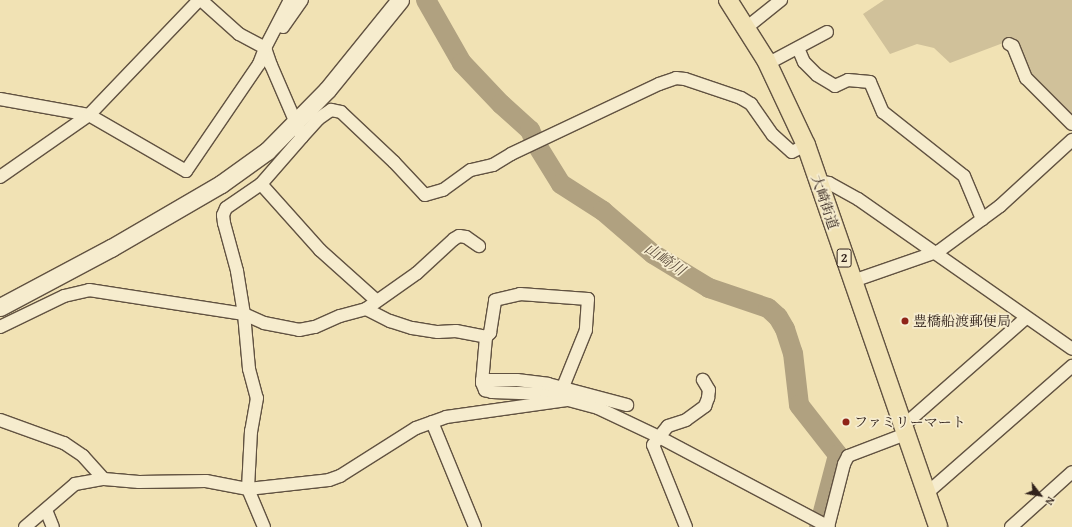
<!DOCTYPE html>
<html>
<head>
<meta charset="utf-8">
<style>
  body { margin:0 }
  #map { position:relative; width:1072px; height:527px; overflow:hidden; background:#f1e2b4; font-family:"Gentium Book Plus","Noto Serif JP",serif }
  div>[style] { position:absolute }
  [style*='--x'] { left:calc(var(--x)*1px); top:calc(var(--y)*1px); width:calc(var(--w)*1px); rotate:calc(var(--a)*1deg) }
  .green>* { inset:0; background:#d0c19a }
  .river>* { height:20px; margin:-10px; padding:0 10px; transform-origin:10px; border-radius:10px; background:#b0a180 }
  .roads { filter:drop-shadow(1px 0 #615241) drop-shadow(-1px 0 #615241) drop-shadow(0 1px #615241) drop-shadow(0 -1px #615241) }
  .street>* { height:12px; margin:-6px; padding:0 6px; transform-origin:6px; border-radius:6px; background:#f6ecce }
  .secondary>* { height:17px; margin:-8.5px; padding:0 8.5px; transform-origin:8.5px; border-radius:8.5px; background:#f6ecce }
  .primary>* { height:18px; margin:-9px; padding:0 9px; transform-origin:9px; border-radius:9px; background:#f1e2b4 }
  .dots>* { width:11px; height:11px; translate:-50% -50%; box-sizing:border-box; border:2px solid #f6ecce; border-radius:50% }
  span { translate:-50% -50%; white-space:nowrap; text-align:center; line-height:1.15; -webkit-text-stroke:3.5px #f6ecce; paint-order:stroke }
  .shield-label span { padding:1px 3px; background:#f6ecce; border:1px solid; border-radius:3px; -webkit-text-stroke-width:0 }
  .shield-label { font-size:13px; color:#31221b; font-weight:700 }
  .street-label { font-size:14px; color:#31221b }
  .poi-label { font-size:14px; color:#31221b }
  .left { translate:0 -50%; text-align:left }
  .water-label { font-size:15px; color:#5d4e3e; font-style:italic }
  .north { position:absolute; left:1020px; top:475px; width:40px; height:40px; -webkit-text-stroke:3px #f6ecce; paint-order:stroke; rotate:121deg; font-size:11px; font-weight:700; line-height:16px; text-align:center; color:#31221b }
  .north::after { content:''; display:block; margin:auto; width:14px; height:18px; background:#31221b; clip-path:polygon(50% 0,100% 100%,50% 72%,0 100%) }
</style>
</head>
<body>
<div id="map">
  <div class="green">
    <i style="clip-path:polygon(884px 0,1072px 0,1072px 120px,1031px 80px,1011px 40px,950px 63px,934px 48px,917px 44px,890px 54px,863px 14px)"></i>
  </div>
  <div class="river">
    <i style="--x:426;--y:0;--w:73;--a:60.3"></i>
    <i style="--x:462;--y:63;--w:57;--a:46.4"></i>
    <i style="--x:501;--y:104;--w:39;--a:42"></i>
    <i style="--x:530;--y:130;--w:13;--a:67"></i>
    <i style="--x:535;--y:142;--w:49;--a:58.2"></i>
    <i style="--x:561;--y:184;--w:50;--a:32.7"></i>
    <i style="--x:603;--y:211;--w:66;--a:40.7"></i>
    <i style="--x:653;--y:254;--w:66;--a:31.3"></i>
    <i style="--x:709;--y:288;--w:62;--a:18.7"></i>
    <i style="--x:768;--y:308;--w:13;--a:42"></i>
    <i style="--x:778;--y:317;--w:14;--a:60"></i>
    <i style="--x:785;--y:329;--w:25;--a:72"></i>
    <i style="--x:793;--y:353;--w:52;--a:83.4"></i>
    <i style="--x:799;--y:405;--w:63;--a:52"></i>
    <i style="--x:838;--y:455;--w:74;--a:104.8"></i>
  </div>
  <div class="roads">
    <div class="street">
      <i style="--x:201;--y:0;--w:51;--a:41.8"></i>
      <i style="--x:239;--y:34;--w:30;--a:28"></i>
      <i style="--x:265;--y:48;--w:18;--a:71"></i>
      <i style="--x:271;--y:65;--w:78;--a:66.7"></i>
      <i style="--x:302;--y:137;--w:62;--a:131.1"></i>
      <i style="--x:261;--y:184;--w:42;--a:145.6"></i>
      <i style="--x:226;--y:208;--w:8;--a:113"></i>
      <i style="--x:223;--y:215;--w:8;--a:83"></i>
      <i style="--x:224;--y:223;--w:50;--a:74.8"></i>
      <i style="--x:237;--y:271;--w:44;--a:80.8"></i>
      <i style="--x:244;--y:314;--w:55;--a:84.8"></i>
      <i style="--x:249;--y:369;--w:30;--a:75"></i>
      <i style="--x:257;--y:398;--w:34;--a:100"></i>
      <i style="--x:251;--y:431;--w:58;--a:93"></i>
      <i style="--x:248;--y:489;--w:41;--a:67.2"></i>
      <i style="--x:283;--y:27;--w:33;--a:-55"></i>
      <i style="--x:746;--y:28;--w:45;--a:-38.7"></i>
      <i style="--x:1009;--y:44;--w:4;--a:27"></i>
      <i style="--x:1013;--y:46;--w:35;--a:68"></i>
      <i style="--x:1026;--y:78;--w:65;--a:45"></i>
      <i style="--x:798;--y:48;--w:15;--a:67"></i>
      <i style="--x:804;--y:62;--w:18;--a:45"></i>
      <i style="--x:817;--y:75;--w:21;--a:31"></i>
      <i style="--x:835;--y:86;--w:14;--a:-25"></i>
      <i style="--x:848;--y:80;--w:22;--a:5"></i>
      <i style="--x:870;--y:82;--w:33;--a:67"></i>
      <i style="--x:883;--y:112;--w:103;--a:38.3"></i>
      <i style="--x:964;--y:176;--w:47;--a:67.3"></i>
      <i style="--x:767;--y:64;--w:68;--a:-28.1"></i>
      <i style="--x:0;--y:99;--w:90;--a:10.2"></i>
      <i style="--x:89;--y:115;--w:112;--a:30"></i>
      <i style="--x:186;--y:171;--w:130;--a:-55.7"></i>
      <i style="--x:259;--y:64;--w:17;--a:-69"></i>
      <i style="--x:265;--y:48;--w:54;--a:-62.5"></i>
      <i style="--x:302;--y:137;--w:24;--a:-48"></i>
      <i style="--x:318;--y:119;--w:16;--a:-35"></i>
      <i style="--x:331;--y:110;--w:10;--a:11"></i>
      <i style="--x:341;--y:112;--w:73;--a:43.3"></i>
      <i style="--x:394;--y:162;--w:45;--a:46.8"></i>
      <i style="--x:425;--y:195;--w:19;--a:-16"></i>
      <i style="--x:443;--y:190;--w:34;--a:-36"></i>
      <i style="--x:471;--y:170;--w:23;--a:-13"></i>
      <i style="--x:493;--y:165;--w:21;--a:-31"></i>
      <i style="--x:511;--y:154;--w:164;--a:-25.3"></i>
      <i style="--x:659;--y:84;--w:18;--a:-19"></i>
      <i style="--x:676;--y:78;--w:9;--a:6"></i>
      <i style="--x:685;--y:79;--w:59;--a:18.7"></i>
      <i style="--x:741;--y:98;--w:12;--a:31"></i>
      <i style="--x:751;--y:104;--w:38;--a:55"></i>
      <i style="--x:773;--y:135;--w:25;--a:42"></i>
      <i style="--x:792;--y:152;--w:16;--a:-27"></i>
      <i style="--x:0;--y:177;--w:108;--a:-34.9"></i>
      <i style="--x:89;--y:115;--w:159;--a:-46.3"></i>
      <i style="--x:817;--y:181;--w:12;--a:9"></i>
      <i style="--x:829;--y:183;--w:33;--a:29"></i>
      <i style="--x:858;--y:199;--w:261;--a:35"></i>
      <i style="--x:261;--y:184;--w:89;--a:48.2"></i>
      <i style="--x:320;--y:250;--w:76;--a:41.8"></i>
      <i style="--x:853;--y:281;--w:91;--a:-19.2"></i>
      <i style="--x:939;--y:251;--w:76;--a:-36.4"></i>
      <i style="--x:1000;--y:206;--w:98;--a:-42.5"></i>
      <i style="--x:366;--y:309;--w:27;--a:27"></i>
      <i style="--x:390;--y:321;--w:23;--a:18"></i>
      <i style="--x:412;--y:328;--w:26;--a:9"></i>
      <i style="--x:438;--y:332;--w:18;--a:-3"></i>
      <i style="--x:456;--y:331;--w:31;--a:11"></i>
      <i style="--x:486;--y:337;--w:46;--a:95"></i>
      <i style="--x:482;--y:383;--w:8;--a:67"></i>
      <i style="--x:485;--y:390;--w:7;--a:16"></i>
      <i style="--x:492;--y:392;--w:54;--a:2.1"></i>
      <i style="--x:546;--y:394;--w:54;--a:15.1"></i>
      <i style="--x:598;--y:408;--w:68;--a:25.4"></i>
      <i style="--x:659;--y:437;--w:192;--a:27.9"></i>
      <i style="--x:0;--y:327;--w:71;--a:-25.8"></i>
      <i style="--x:64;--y:296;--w:26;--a:-13"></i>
      <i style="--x:89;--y:290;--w:157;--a:8.8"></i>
      <i style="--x:244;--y:314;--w:22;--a:24"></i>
      <i style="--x:264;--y:323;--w:36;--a:11"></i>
      <i style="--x:299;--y:330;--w:16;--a:-11"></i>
      <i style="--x:315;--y:327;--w:27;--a:-24"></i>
      <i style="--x:340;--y:316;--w:27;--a:-15"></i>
      <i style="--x:366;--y:309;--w:62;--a:-35.2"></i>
      <i style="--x:417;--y:273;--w:50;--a:-42.6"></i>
      <i style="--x:454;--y:239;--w:6;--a:-31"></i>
      <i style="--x:459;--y:236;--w:7;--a:8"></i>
      <i style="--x:466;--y:237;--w:16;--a:35"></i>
      <i style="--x:486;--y:337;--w:6;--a:-45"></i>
      <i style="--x:490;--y:333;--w:33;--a:-81"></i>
      <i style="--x:495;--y:300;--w:26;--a:-13"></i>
      <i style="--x:520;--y:294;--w:68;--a:4.2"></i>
      <i style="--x:588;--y:299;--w:31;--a:94"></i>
      <i style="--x:586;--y:330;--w:61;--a:112"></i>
      <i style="--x:482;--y:380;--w:35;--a:0"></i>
      <i style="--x:517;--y:380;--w:31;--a:7"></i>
      <i style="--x:548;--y:384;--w:82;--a:14.9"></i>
      <i style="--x:0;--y:420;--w:68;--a:19.8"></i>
      <i style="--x:64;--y:443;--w:23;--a:34"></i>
      <i style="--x:83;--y:456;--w:31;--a:48"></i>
      <i style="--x:432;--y:422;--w:113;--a:67.7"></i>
      <i style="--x:903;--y:426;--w:164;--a:-41.3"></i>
      <i style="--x:927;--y:493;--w:193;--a:-41.2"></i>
      <i style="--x:46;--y:510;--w:18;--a:68"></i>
      <i style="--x:25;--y:527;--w:66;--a:-40.7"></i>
      <i style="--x:75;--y:484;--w:29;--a:-10"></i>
      <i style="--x:104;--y:479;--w:35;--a:5"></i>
      <i style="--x:139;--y:482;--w:67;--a:-0.9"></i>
      <i style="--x:206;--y:481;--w:43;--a:10.8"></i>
      <i style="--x:248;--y:489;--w:81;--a:-6.3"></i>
      <i style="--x:329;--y:480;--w:12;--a:-20"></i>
      <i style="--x:340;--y:476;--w:90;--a:-32.3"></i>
      <i style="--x:416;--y:428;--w:32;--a:-20"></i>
      <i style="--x:446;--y:417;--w:122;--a:-8"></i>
      <i style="--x:686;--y:527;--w:88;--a:-111.9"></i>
      <i style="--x:653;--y:445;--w:24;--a:-52"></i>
      <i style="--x:668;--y:426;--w:19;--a:-18"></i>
      <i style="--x:686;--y:420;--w:24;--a:-36"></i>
      <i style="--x:705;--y:406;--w:9;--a:-69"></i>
      <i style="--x:708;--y:398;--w:8;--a:-83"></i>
      <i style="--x:709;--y:390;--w:12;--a:-121"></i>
      <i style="--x:828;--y:527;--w:65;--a:-75.7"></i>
      <i style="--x:844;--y:464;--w:9;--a:-63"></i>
      <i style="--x:848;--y:456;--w:62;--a:-20.8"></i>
      <i style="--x:1011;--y:527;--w:82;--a:-42"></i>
    </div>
    <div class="secondary">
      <i style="--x:0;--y:307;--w:126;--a:-28"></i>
      <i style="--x:111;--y:248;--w:127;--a:-30.2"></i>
      <i style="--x:221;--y:184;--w:57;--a:-35.7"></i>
      <i style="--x:267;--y:151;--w:86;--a:-45.5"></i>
      <i style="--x:327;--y:90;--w:116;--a:-51"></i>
    </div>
    <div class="primary">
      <i style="--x:728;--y:0;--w:71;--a:57.7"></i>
      <i style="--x:766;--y:60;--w:94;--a:64.8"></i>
      <i style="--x:806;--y:145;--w:404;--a:70.9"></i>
    </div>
  </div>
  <div class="dots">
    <i style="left:905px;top:321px;background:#8f2418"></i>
    <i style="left:846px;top:422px;background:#8f2418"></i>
  </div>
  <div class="shield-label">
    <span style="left:844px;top:258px">2</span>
  </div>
  <div class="street-label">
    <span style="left:825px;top:202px;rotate:71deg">大崎街道</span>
  </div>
  <div class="poi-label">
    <span class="left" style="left:913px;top:321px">豊橋船渡郵便局</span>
    <span class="left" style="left:854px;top:422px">ファミリーマート</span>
  </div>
  <div class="water-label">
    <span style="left:665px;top:259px;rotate:34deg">山崎川</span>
  </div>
  <div class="north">N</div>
</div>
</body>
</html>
